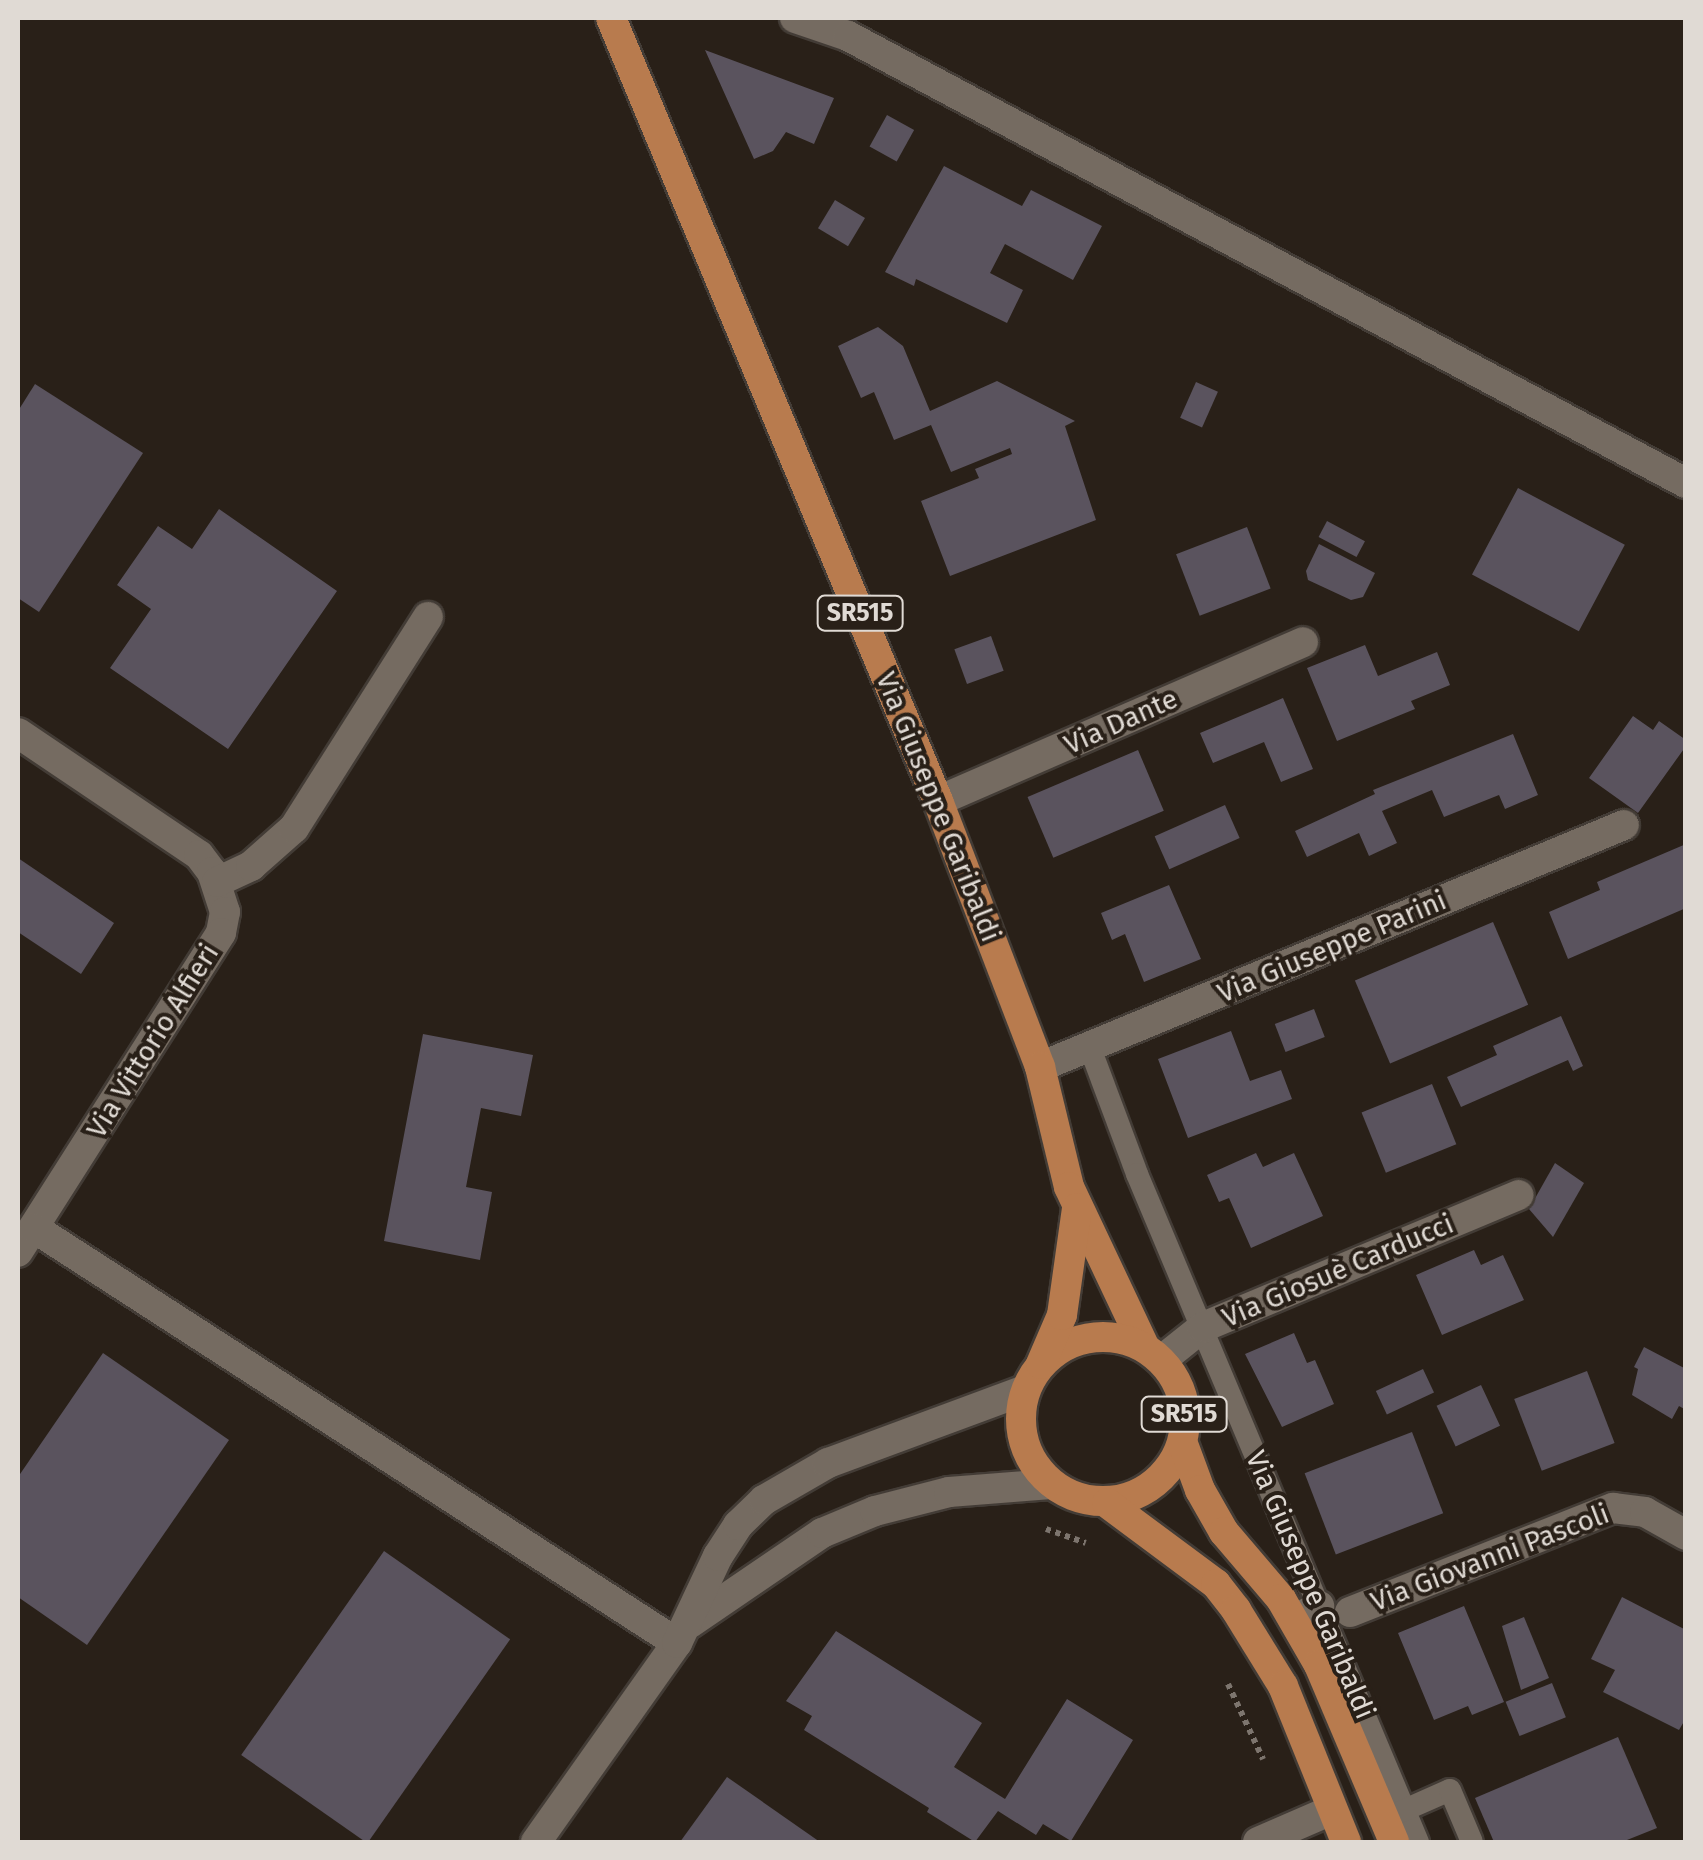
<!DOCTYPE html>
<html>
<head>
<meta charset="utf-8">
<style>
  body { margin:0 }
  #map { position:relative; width:1703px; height:1860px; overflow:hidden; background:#292018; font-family:"Fira Sans",sans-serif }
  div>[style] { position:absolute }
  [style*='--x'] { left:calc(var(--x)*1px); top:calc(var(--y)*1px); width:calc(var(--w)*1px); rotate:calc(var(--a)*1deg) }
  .building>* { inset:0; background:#5a535e; transform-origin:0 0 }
  .path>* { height:6px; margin-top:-3px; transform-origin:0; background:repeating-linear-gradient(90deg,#7d756e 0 5px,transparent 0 10px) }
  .roads { filter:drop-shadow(2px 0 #433c36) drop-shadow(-2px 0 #433c36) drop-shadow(0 2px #433c36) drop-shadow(0 -2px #433c36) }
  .lane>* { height:22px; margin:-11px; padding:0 11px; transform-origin:11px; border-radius:11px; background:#756b61 }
  .street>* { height:30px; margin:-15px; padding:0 15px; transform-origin:15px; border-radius:15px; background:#756b61 }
  .primary>* { height:30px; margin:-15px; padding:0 15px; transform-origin:15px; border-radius:15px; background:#b87b4e }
  .primary>.ring { margin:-15px; padding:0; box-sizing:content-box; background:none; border:30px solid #b87b4e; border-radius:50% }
  span { translate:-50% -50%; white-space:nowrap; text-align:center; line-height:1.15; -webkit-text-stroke:8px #292018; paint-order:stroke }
  .shield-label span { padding:2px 8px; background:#292018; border:2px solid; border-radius:8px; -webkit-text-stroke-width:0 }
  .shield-label { font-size:25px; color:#e0dad4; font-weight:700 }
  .street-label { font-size:28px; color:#e0dad4 }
  .frame { position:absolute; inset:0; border:20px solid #e0dad4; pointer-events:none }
</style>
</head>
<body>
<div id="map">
  <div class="building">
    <i style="clip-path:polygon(705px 50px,834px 98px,814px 144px,786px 132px,773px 151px,754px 159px)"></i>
    <i style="left:887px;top:115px;width:31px;height:36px;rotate:29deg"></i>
    <i style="clip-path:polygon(944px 166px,1022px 206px,1031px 190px,1102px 226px,1073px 280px,1005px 244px,990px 273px,1023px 290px,1007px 323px,916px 279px,914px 286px,885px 272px)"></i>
    <i style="left:835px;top:200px;width:35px;height:33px;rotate:31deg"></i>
    <i style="clip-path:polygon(878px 327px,903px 346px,930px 411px,997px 381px,1075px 421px,1065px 426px,1096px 520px,950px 576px,921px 501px,979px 478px,975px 469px,1012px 454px,1010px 448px,951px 472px,931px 425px,894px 440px,874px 392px,861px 398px,838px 346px)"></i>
    <i style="left:1196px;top:382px;width:24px;height:39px;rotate:24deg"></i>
    <i style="clip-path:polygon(35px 384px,143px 453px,39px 612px,18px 598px,18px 411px)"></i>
    <i style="left:1518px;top:488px;width:121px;height:98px;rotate:28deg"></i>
    <i style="clip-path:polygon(219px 509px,337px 591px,228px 749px,110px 668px,151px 609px,117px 585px,158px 526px,192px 549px)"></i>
    <i style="left:1327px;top:521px;width:43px;height:18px;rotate:28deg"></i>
    <i style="left:1247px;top:527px;width:66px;height:76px;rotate:69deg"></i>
    <i style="clip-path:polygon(1319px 544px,1375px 573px,1363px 597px,1351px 600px,1308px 580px,1306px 571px)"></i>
    <i style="left:991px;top:636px;width:37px;height:39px;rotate:70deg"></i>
    <i style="clip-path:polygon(1365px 645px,1378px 676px,1437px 652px,1450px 685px,1411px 701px,1415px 709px,1337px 741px,1307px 668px)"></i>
    <i style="clip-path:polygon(1283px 698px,1313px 769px,1281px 782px,1264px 742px,1213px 763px,1200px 733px)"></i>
    <i style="clip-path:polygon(1633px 716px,1653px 730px,1659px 721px,1686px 740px,1686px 746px,1638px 813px,1589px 778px)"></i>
    <i style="clip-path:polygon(1513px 734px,1538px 795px,1505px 809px,1499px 795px,1444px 817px,1432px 790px,1382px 811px,1397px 843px,1369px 856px,1359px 833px,1307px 857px,1295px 831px,1375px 794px,1373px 790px)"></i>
    <i style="left:1138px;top:750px;width:66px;height:120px;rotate:67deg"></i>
    <i style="left:1225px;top:805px;width:36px;height:77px;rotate:66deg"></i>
    <i style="clip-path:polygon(1686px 844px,1686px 908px,1568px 959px,1549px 912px,1600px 890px,1597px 882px)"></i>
    <i style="clip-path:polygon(18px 858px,114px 923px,81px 974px,18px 932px)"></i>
    <i style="clip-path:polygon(1169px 885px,1201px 959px,1144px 982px,1125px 934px,1112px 940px,1101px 913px)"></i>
    <i style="left:1493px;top:922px;width:90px;height:150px;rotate:67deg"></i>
    <i style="left:1314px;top:1009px;width:30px;height:42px;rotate:69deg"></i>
    <i style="clip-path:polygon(1561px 1016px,1583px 1066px,1573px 1071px,1568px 1060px,1461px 1107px,1447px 1077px,1497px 1055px,1493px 1046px)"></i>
    <i style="clip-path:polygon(1231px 1031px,1250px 1081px,1281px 1070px,1292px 1099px,1188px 1138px,1158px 1059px)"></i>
    <i style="clip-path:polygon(423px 1034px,533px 1055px,521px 1116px,481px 1108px,466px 1187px,492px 1192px,480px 1260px,384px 1241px)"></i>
    <i style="left:1432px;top:1084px;width:65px;height:76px;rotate:68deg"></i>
    <i style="clip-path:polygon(1256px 1153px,1263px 1167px,1294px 1153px,1323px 1216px,1251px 1248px,1229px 1198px,1219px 1202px,1207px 1175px)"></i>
    <i style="clip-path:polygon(1555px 1163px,1584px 1183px,1553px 1237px,1529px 1209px)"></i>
    <i style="clip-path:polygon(1474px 1250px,1481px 1265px,1503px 1255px,1524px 1300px,1442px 1335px,1416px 1275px)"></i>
    <i style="clip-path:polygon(1294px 1333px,1307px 1363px,1315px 1360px,1334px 1404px,1282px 1427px,1245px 1354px)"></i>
    <i style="clip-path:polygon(1644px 1347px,1686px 1369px,1686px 1410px,1679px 1406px,1672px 1419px,1632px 1395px,1638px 1369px,1634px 1367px)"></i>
    <i style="clip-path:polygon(103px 1353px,229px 1440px,87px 1645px,18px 1597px,18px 1477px)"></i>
    <i style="left:1423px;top:1369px;width:26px;height:52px;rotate:65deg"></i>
    <i style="left:1587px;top:1371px;width:77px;height:78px;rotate:69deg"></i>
    <i style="left:1481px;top:1385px;width:45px;height:49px;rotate:65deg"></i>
    <i style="left:1412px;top:1432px;width:87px;height:115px;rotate:69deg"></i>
    <i style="left:384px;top:1551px;width:154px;height:249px;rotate:35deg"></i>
    <i style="clip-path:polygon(1622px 1597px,1686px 1630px,1686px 1718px,1679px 1730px,1603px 1692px,1615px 1670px,1591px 1659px)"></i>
    <i style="clip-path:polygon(1464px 1606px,1504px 1702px,1472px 1715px,1468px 1706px,1434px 1720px,1398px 1633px)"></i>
    <i style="clip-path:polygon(1524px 1617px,1549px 1678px,1521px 1690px,1502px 1626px)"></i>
    <i style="clip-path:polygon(836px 1631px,982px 1723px,954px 1767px,1005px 1799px,1067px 1699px,1133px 1740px,1071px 1841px,1043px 1824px,1036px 1835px,998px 1811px,975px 1842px,927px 1812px,929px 1808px,804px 1730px,812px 1716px,786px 1701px)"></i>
    <i style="left:1552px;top:1683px;width:37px;height:50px;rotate:68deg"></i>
    <i style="clip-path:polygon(1618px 1737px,1657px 1828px,1622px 1842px,1494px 1842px,1475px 1798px)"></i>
    <i style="clip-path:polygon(727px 1777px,820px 1842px,680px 1842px)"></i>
  </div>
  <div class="path">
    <i style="--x:1046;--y:1529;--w:42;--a:19.3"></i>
    <i style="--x:1228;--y:1684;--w:83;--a:65"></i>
  </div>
  <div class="roads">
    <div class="lane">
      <i style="--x:1090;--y:1048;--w:134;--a:69.5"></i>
      <i style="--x:1137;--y:1174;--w:725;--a:67.19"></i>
      <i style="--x:1391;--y:1816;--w:64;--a:-23.8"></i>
      <i style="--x:1450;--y:1790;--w:56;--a:67.1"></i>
    </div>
    <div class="street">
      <i style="--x:795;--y:18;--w:56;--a:18.8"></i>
      <i style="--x:848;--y:36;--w:950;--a:28.08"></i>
      <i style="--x:18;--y:733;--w:218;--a:34"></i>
      <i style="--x:199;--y:855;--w:21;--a:53"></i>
      <i style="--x:212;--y:872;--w:42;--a:72"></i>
      <i style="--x:225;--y:912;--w:21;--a:101"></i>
      <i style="--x:221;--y:933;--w:378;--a:122.5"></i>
      <i style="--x:938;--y:801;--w:398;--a:-23.5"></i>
      <i style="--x:217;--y:882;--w:38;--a:-25"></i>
      <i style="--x:251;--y:866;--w:57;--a:-41.5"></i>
      <i style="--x:294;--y:828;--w:250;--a:-57.6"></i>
      <i style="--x:1040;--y:1067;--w:632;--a:-22.51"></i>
      <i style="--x:34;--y:1228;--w:765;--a:32.84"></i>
      <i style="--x:1163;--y:1359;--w:51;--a:-38.7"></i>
      <i style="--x:1203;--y:1327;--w:342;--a:-22.7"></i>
      <i style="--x:1350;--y:1612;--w:283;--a:-21.6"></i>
      <i style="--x:1613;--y:1508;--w:32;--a:7"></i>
      <i style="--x:1645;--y:1512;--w:47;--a:29.3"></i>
      <i style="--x:1295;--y:1620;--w:28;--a:-30"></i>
      <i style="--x:690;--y:1623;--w:160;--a:-34.3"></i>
      <i style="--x:822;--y:1533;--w:57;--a:-22.5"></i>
      <i style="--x:875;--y:1511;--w:76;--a:-14.4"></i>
      <i style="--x:949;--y:1492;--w:102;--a:-4.5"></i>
      <i style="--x:536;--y:1842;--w:244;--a:-54.7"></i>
      <i style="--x:677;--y:1643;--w:96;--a:-64.8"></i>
      <i style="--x:718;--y:1556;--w:37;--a:-57"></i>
      <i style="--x:738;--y:1525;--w:36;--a:-44"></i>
      <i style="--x:764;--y:1500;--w:74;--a:-30"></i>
      <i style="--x:828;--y:1463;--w:210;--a:-20.3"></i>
      <i style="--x:1258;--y:1842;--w:81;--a:-23.4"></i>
    </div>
    <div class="primary">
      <i style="--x:611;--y:18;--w:849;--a:67.33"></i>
      <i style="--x:938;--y:801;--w:285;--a:69"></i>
      <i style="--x:1040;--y:1067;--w:123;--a:76.4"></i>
      <i style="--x:1069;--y:1187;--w:176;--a:64.7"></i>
      <i class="ring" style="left:1021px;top:1337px;width:134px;height:134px"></i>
      <i style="--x:1041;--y:1364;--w:53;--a:-66.8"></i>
      <i style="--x:1062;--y:1315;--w:108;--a:-82"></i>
      <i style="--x:1183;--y:1444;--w:49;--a:69.7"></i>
      <i style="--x:1200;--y:1490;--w:48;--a:60.3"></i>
      <i style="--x:1224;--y:1532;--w:88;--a:49.6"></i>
      <i style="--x:1281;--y:1599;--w:76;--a:60.1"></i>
      <i style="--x:1319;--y:1665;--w:192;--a:67"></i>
      <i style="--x:1107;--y:1503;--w:136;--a:36.6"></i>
      <i style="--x:1216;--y:1584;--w:33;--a:52"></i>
      <i style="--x:1236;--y:1610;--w:89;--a:58.3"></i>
      <i style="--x:1283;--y:1686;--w:168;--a:68"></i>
    </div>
  </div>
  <div class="shield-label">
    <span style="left:860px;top:613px">SR515</span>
    <span style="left:1184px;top:1414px">SR515</span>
  </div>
  <div class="street-label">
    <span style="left:1121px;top:722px;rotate:-24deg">Via Dante</span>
    <span style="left:938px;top:807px;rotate:68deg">Via Giuseppe Garibaldi</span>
    <span style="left:1332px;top:947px;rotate:-23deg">Via Giuseppe Parini</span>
    <span style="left:153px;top:1041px;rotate:-58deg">Via Vittorio Alfieri</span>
    <span style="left:1338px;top:1271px;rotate:-23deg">Via Giosuè Carducci</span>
    <span style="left:1490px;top:1558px;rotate:-21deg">Via Giovanni Pascoli</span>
    <span style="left:1310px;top:1585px;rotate:67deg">Via Giuseppe Garibaldi</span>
  </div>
  <div class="frame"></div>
</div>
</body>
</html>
